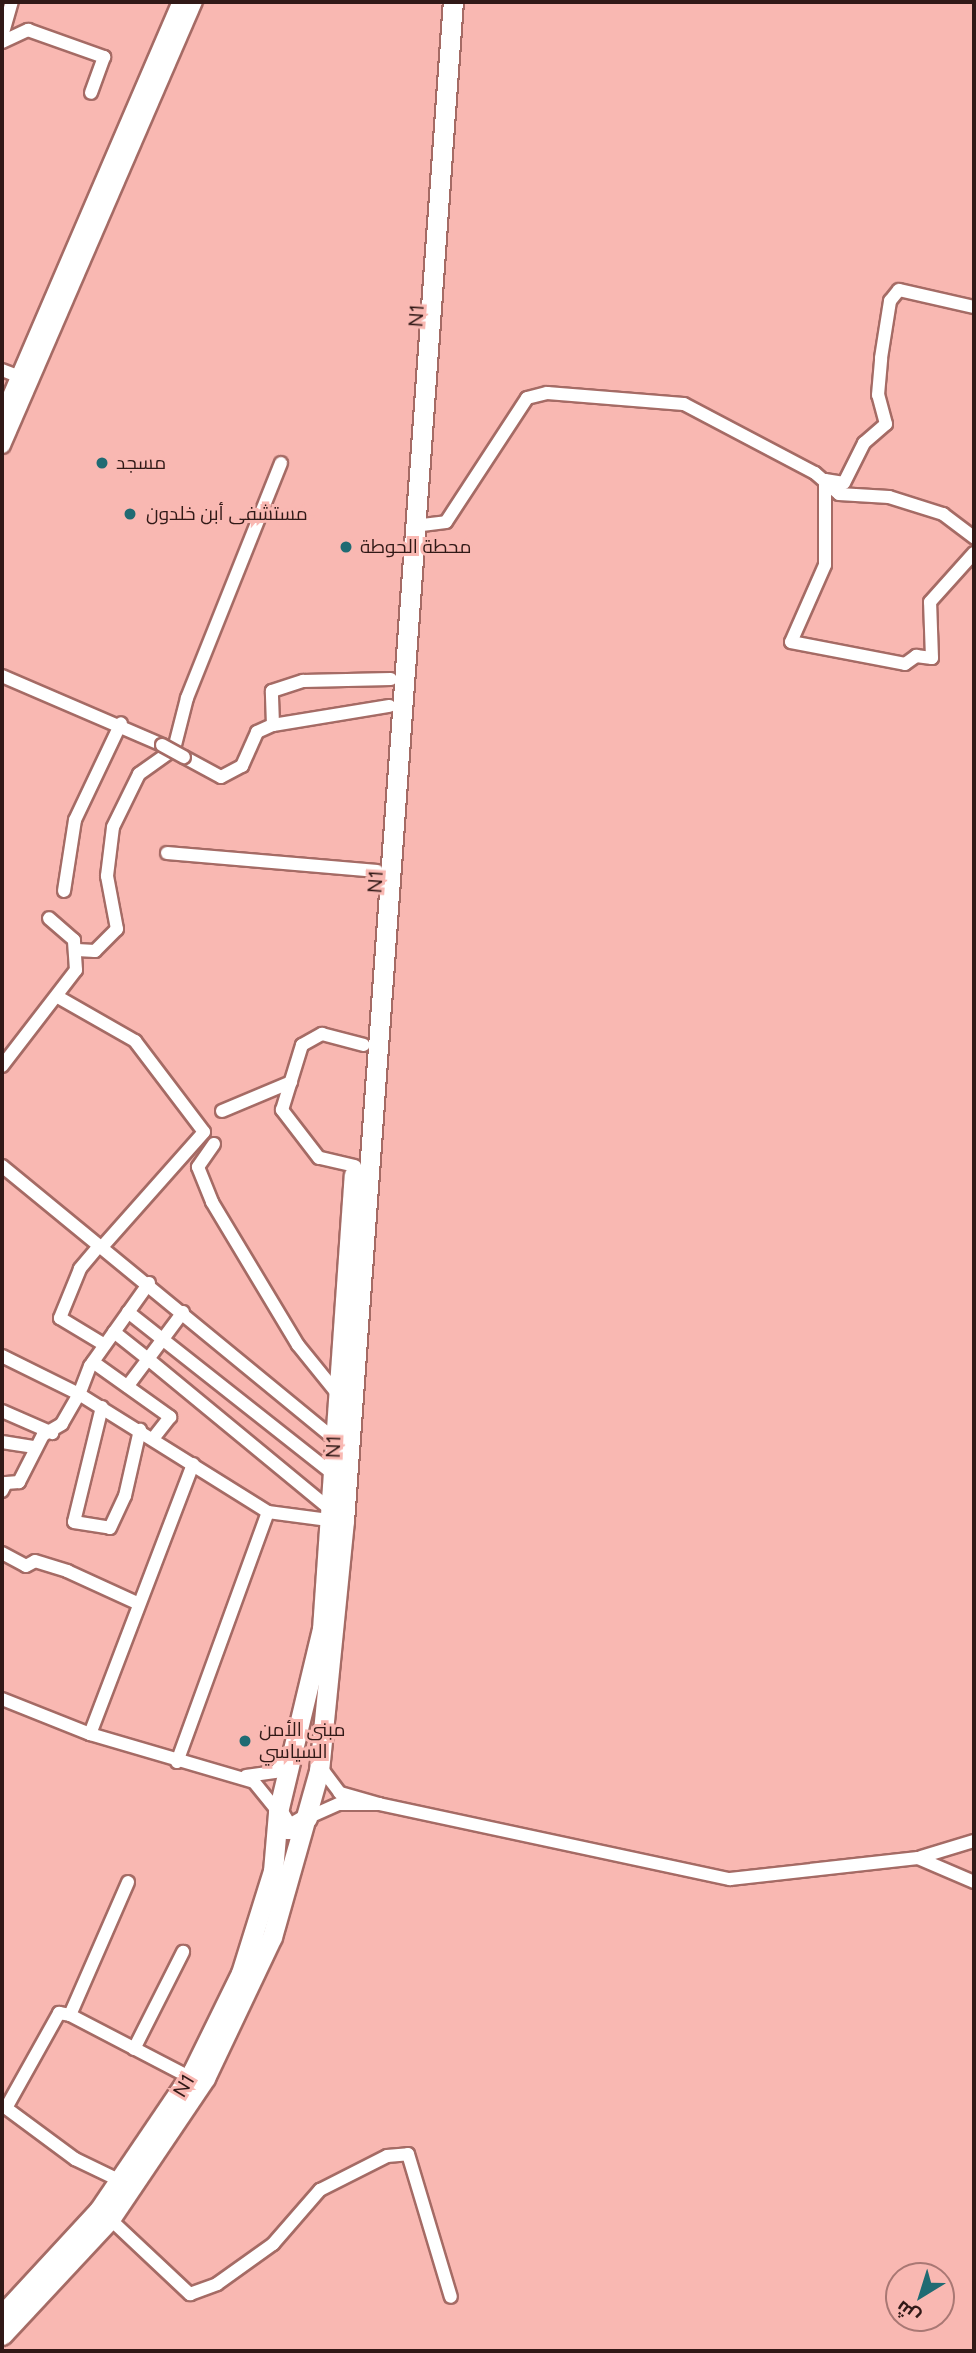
<!DOCTYPE html>
<html>
<head>
<meta charset="utf-8">
<style>
  body { margin:0 }
  #map { position:relative; width:976px; height:2353px; overflow:hidden; background:#f9b8b2; font-family:Figtree,Cairo,sans-serif }
  div>[style] { position:absolute }
  [style*='--x'] { left:calc(var(--x)*1px); top:calc(var(--y)*1px); width:calc(var(--w)*1px); rotate:calc(var(--a)*1deg) }
  .roads { filter:drop-shadow(2px 0 #a56b65) drop-shadow(-2px 0 #a56b65) drop-shadow(0 2px #a56b65) drop-shadow(0 -2px #a56b65) }
  .minor>* { height:12px; margin:-6px; padding:0 6px; transform-origin:6px; border-radius:6px; background:#fff }
  .major>* { height:16px; margin:-8px; padding:0 8px; transform-origin:8px; border-radius:8px; background:#fff }
  .highway>* { height:19px; margin:-9.5px; padding:0 9.5px; transform-origin:9.5px; border-radius:9.5px; background:#fff }
  .bridges { filter:drop-shadow(2px 0 #a56b65) drop-shadow(-2px 0 #a56b65) drop-shadow(0 2px #a56b65) drop-shadow(0 -2px #a56b65) }
  .minor-bridge>* { height:12px; margin:-6px; padding:0 6px; transform-origin:6px; border-radius:6px; background:#fff }
  .dots>* { width:19px; height:19px; translate:-50% -50%; box-sizing:border-box; border:4px solid #f9b8b2; border-radius:50% }
  span { translate:-50% -50%; white-space:nowrap; text-align:center; line-height:1.15; -webkit-text-stroke:6px #f9b8b2; paint-order:stroke }
  .street-label { font-size:19px; color:#311917 }
  .poi-label { font-size:19px; color:#311917 }
  .left { translate:0 -50%; text-align:left }
  .frame { position:absolute; inset:0; border:4px solid #311917; pointer-events:none }
  .north { position:absolute; left:885px; top:2262px; width:70px; height:70px; box-sizing:border-box; background:#f9b8b2; border:2px solid #a97874; border-radius:50%; rotate:218deg; font-size:19px; font-weight:700; line-height:28px; text-align:center; color:#311917 }
  .north::after { content:''; display:block; margin:auto; width:24px; height:32px; background:#206b73; clip-path:polygon(50% 0,100% 100%,50% 72%,0 100%) }
</style>
</head>
<body>
<div id="map">
  <div class="roads">
    <div class="minor">
      <i style="--x:2;--y:36;--w:35;--a:-74"></i>
      <i style="--x:2;--y:42;--w:29;--a:-25"></i>
      <i style="--x:28;--y:30;--w:81;--a:19.6"></i>
      <i style="--x:104;--y:57;--w:38;--a:110"></i>
      <i style="--x:2;--y:370;--w:26;--a:21"></i>
      <i style="--x:825;--y:480;--w:85;--a:90"></i>
      <i style="--x:825;--y:565;--w:84;--a:113.8"></i>
      <i style="--x:791;--y:642;--w:116;--a:10.9"></i>
      <i style="--x:905;--y:664;--w:14;--a:-36"></i>
      <i style="--x:916;--y:656;--w:16;--a:7"></i>
      <i style="--x:932;--y:658;--w:56;--a:-92"></i>
      <i style="--x:930;--y:602;--w:66;--a:-48.1"></i>
      <i style="--x:825;--y:480;--w:19;--a:9"></i>
      <i style="--x:844;--y:483;--w:45;--a:-63.4"></i>
      <i style="--x:864;--y:443;--w:29;--a:-41"></i>
      <i style="--x:886;--y:424;--w:30;--a:-105"></i>
      <i style="--x:878;--y:395;--w:37;--a:-85"></i>
      <i style="--x:881;--y:358;--w:58;--a:-81"></i>
      <i style="--x:890;--y:301;--w:14;--a:-51"></i>
      <i style="--x:899;--y:290;--w:77;--a:12.8"></i>
      <i style="--x:414;--y:526;--w:32;--a:-7"></i>
      <i style="--x:446;--y:522;--w:148;--a:-56.8"></i>
      <i style="--x:527;--y:398;--w:21;--a:-14"></i>
      <i style="--x:547;--y:393;--w:137;--a:4.6"></i>
      <i style="--x:684;--y:404;--w:148;--a:27.8"></i>
      <i style="--x:815;--y:473;--w:32;--a:41"></i>
      <i style="--x:839;--y:494;--w:50;--a:3.4"></i>
      <i style="--x:889;--y:497;--w:57;--a:17.5"></i>
      <i style="--x:943;--y:514;--w:39;--a:37"></i>
      <i style="--x:2;--y:676;--w:174;--a:23.3"></i>
      <i style="--x:273;--y:725;--w:34;--a:-92"></i>
      <i style="--x:272;--y:691;--w:33;--a:-18"></i>
      <i style="--x:303;--y:681;--w:88;--a:-1.3"></i>
      <i style="--x:184;--y:757;--w:42;--a:28.4"></i>
      <i style="--x:221;--y:777;--w:24;--a:-28"></i>
      <i style="--x:242;--y:766;--w:37;--a:-66"></i>
      <i style="--x:257;--y:732;--w:17;--a:-24"></i>
      <i style="--x:273;--y:725;--w:118;--a:-9.3"></i>
      <i style="--x:167;--y:853;--w:211;--a:4.9"></i>
      <i style="--x:64;--y:891;--w:72;--a:-81.2"></i>
      <i style="--x:75;--y:820;--w:107;--a:-64.6"></i>
      <i style="--x:77;--y:950;--w:18;--a:3"></i>
      <i style="--x:95;--y:951;--w:31;--a:-45"></i>
      <i style="--x:117;--y:929;--w:54;--a:-100.7"></i>
      <i style="--x:107;--y:876;--w:49;--a:-83"></i>
      <i style="--x:113;--y:827;--w:59;--a:-63.9"></i>
      <i style="--x:139;--y:774;--w:43;--a:-35.5"></i>
      <i style="--x:174;--y:749;--w:53;--a:-75.7"></i>
      <i style="--x:187;--y:698;--w:253;--a:-68.2"></i>
      <i style="--x:58;--y:997;--w:89;--a:29.7"></i>
      <i style="--x:135;--y:1041;--w:114;--a:52.8"></i>
      <i style="--x:204;--y:1132;--w:155;--a:131.6"></i>
      <i style="--x:2;--y:1066;--w:121;--a:-52.4"></i>
      <i style="--x:76;--y:970;--w:30;--a:-94"></i>
      <i style="--x:74;--y:940;--w:33;--a:-139"></i>
      <i style="--x:222;--y:1111;--w:75;--a:-22.8"></i>
      <i style="--x:214;--y:1144;--w:28;--a:125"></i>
      <i style="--x:198;--y:1167;--w:38;--a:68"></i>
      <i style="--x:212;--y:1202;--w:167;--a:59"></i>
      <i style="--x:298;--y:1345;--w:60;--a:51"></i>
      <i style="--x:2;--y:1166;--w:430;--a:39.4"></i>
      <i style="--x:355;--y:1166;--w:37;--a:-167"></i>
      <i style="--x:319;--y:1158;--w:61;--a:-127.6"></i>
      <i style="--x:282;--y:1110;--w:68;--a:-72.9"></i>
      <i style="--x:302;--y:1045;--w:23;--a:-29"></i>
      <i style="--x:322;--y:1034;--w:43;--a:14.7"></i>
      <i style="--x:99;--y:1246;--w:30;--a:130"></i>
      <i style="--x:80;--y:1269;--w:53;--a:112.2"></i>
      <i style="--x:60;--y:1318;--w:52;--a:31"></i>
      <i style="--x:149;--y:1283;--w:102;--a:125.4"></i>
      <i style="--x:90;--y:1366;--w:30;--a:111"></i>
      <i style="--x:79;--y:1394;--w:223;--a:32"></i>
      <i style="--x:268;--y:1512;--w:61;--a:7.6"></i>
      <i style="--x:128;--y:1312;--w:261;--a:38.3"></i>
      <i style="--x:183;--y:1312;--w:59;--a:126.7"></i>
      <i style="--x:148;--y:1359;--w:234;--a:39.5"></i>
      <i style="--x:114;--y:1332;--w:43;--a:38.5"></i>
      <i style="--x:148;--y:1359;--w:34;--a:127"></i>
      <i style="--x:2;--y:1356;--w:86;--a:26.3"></i>
      <i style="--x:79;--y:1394;--w:34;--a:120"></i>
      <i style="--x:62;--y:1424;--w:22;--a:150"></i>
      <i style="--x:43;--y:1435;--w:53;--a:117.1"></i>
      <i style="--x:19;--y:1482;--w:13;--a:176"></i>
      <i style="--x:6;--y:1483;--w:9;--a:117"></i>
      <i style="--x:93;--y:1362;--w:95;--a:35.5"></i>
      <i style="--x:170;--y:1417;--w:28;--a:128"></i>
      <i style="--x:102;--y:1407;--w:118;--a:103.7"></i>
      <i style="--x:74;--y:1522;--w:36;--a:9"></i>
      <i style="--x:110;--y:1528;--w:35;--a:-65"></i>
      <i style="--x:125;--y:1496;--w:68;--a:-77.2"></i>
      <i style="--x:2;--y:1411;--w:55;--a:23.7"></i>
      <i style="--x:2;--y:1442;--w:33;--a:9"></i>
      <i style="--x:2;--y:1553;--w:27;--a:28"></i>
      <i style="--x:26;--y:1566;--w:10;--a:-29"></i>
      <i style="--x:35;--y:1561;--w:34;--a:17"></i>
      <i style="--x:67;--y:1571;--w:77;--a:24.6"></i>
      <i style="--x:2;--y:1699;--w:95;--a:21.7"></i>
      <i style="--x:90;--y:1734;--w:171;--a:16.3"></i>
      <i style="--x:254;--y:1782;--w:38;--a:51"></i>
      <i style="--x:90;--y:1734;--w:289;--a:-69.1"></i>
      <i style="--x:177;--y:1762;--w:266;--a:-70"></i>
      <i style="--x:246;--y:1776;--w:29;--a:-8"></i>
      <i style="--x:275;--y:1772;--w:19;--a:-47"></i>
      <i style="--x:379;--y:1804;--w:359;--a:12.1"></i>
      <i style="--x:730;--y:1879;--w:189;--a:-6.4"></i>
      <i style="--x:918;--y:1858;--w:61;--a:23.2"></i>
      <i style="--x:307;--y:1818;--w:35;--a:-24"></i>
      <i style="--x:339;--y:1804;--w:40;--a:0"></i>
      <i style="--x:379;--y:1804;--w:41;--a:-164.2"></i>
      <i style="--x:340;--y:1793;--w:34;--a:-127"></i>
      <i style="--x:921;--y:1857;--w:55;--a:-16.8"></i>
      <i style="--x:70;--y:2015;--w:134;--a:27.5"></i>
      <i style="--x:134;--y:2049;--w:109;--a:-63.2"></i>
      <i style="--x:2;--y:2105;--w:91;--a:36.5"></i>
      <i style="--x:75;--y:2159;--w:51;--a:25.6"></i>
      <i style="--x:6;--y:2108;--w:109;--a:-60.8"></i>
      <i style="--x:59;--y:2013;--w:11;--a:10"></i>
      <i style="--x:70;--y:2015;--w:145;--a:-66.4"></i>
      <i style="--x:110;--y:2219;--w:110;--a:43.2"></i>
      <i style="--x:190;--y:2294;--w:29;--a:-20"></i>
      <i style="--x:217;--y:2284;--w:69;--a:-35.5"></i>
      <i style="--x:273;--y:2244;--w:72;--a:-49"></i>
      <i style="--x:320;--y:2190;--w:75;--a:-26.9"></i>
      <i style="--x:387;--y:2156;--w:21;--a:-5"></i>
      <i style="--x:408;--y:2154;--w:149;--a:73.3"></i>
    </div>
    <div class="major">
      <i style="--x:2;--y:417;--w:452;--a:-66.7"></i>
      <i style="--x:2;--y:445;--w:483;--a:-66.6"></i>
    </div>
    <div class="highway">
      <i style="--x:307;--y:1818;--w:22;--a:150"></i>
      <i style="--x:288;--y:1829;--w:20;--a:-120"></i>
      <i style="--x:278;--y:1812;--w:188;--a:-76.5"></i>
      <i style="--x:322;--y:1629;--w:455;--a:-86"></i>
      <i style="--x:2;--y:2315;--w:143;--a:-47.3"></i>
      <i style="--x:99;--y:2210;--w:168;--a:-55.9"></i>
      <i style="--x:193;--y:2071;--w:109;--a:-63.9"></i>
      <i style="--x:241;--y:1973;--w:107;--a:-72.6"></i>
      <i style="--x:273;--y:1871;--w:58;--a:-85.1"></i>
      <i style="--x:2;--y:2335;--w:158;--a:-47"></i>
      <i style="--x:110;--y:2219;--w:170;--a:-56"></i>
      <i style="--x:205;--y:2078;--w:156;--a:-64.6"></i>
      <i style="--x:272;--y:1937;--w:173;--a:-74.2"></i>
      <i style="--x:319;--y:1771;--w:251;--a:-84.3"></i>
      <i style="--x:344;--y:1521;--w:1523;--a:-85.9"></i>
    </div>
  </div>
  <div class="bridges">
    <div class="minor-bridge">
      <i style="--x:162;--y:745;--w:25;--a:29"></i>
    </div>
  </div>
  <div class="dots">
    <i style="left:102px;top:463px;background:#206b73"></i>
    <i style="left:130px;top:514px;background:#206b73"></i>
    <i style="left:346px;top:547px;background:#206b73"></i>
    <i style="left:245px;top:1741px;background:#206b73"></i>
  </div>
  <div class="street-label">
    <span style="left:417px;top:316px;rotate:-86deg">N1</span>
    <span style="left:376px;top:882px;rotate:-86deg">N1</span>
    <span style="left:334px;top:1447px;rotate:-88deg">N1</span>
    <span style="left:184px;top:2086px;rotate:-59deg">N1</span>
  </div>
  <div class="poi-label">
    <span class="left" style="left:116px;top:463px">مسجد</span>
    <span class="left" style="left:146px;top:514px">مستشفى أبن خلدون</span>
    <span class="left" style="left:360px;top:547px">محطة الحوطة</span>
    <span class="left" style="left:259px;top:1741px">مبنى الأمن<br>السياسي</span>
  </div>
  <div class="frame"></div>
  <div class="north">ش</div>
</div>
</body>
</html>
